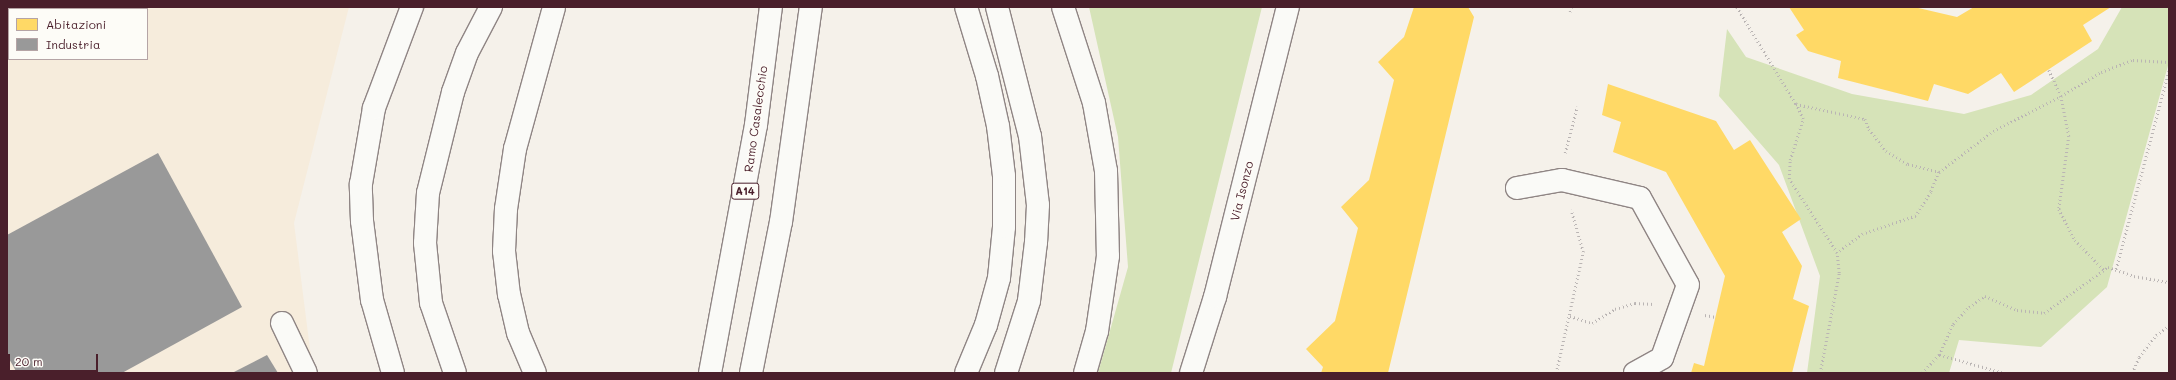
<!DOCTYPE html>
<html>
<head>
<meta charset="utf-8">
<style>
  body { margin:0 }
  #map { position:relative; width:2176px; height:380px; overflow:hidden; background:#f5f1ea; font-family:Mali,sans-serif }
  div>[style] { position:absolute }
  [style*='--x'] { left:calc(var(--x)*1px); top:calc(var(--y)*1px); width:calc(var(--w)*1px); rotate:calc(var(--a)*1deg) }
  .built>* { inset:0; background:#f6ecdc }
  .green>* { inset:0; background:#d6e3b8 }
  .homes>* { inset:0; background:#ffd966 }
  .industry>* { inset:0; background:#999 }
  .path>* { height:2.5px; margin-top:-1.25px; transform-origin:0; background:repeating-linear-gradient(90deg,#bab5b4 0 1px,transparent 0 4px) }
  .roads { filter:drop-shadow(1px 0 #8f8584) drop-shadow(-1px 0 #8f8584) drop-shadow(0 1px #8f8584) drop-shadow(0 -1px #8f8584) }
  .minor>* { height:22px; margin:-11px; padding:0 11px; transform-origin:11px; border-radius:11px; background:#fafaf7 }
  .highway>* { height:22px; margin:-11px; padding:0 11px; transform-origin:11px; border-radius:11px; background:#fafaf7 }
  span { translate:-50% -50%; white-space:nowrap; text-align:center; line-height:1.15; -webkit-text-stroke:4px #fdfcf7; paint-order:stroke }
  .shield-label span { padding:1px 3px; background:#fdfcf7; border:1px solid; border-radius:3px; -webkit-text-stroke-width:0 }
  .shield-label { font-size:11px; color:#4a1f2b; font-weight:700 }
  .street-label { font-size:12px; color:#4a1f2b }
  .frame { position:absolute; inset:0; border:8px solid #4a1f2b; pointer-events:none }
  .legend { position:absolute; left:8px; top:8px; width:140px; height:52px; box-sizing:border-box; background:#fdfcf7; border:1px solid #b5a4a5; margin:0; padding:5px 7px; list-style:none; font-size:12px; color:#4a1f2b }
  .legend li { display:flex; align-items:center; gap:8px; height:20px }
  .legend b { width:20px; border:1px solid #b5a4a5 }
  .scale { position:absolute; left:8px; top:354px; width:90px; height:18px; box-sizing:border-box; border:2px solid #4a1f2b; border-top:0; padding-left:5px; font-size:12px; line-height:14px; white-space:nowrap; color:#4a1f2b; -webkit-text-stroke:3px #fdfcf7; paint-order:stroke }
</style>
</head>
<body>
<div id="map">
  <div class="built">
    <i style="clip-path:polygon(evenodd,7px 7px,349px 7px,294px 223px,313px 373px,7px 373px,7px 7px,9px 9px,147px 9px,147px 59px,9px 59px,9px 9px)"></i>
  </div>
  <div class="green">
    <i style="clip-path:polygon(1089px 7px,1262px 7px,1171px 373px,1098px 373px,1128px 267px,1118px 137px)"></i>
    <i style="clip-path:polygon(2122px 7px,2169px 7px,2169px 62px,2107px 287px,2041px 347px,1959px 340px,1949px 373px,1807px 373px,1820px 276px,1779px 165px,1719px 96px,1727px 29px,1746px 57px,1852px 94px,1964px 114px,2031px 95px,2098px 49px)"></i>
  </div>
  <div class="homes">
    <i style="clip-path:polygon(1414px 7px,1468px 7px,1474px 17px,1388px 373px,1321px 373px,1323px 367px,1306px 349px,1335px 321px,1358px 228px,1341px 207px,1369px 180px,1394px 80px,1378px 62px,1404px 37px)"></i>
    <i style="clip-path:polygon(1789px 7px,1914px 7px,1957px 17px,1974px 7px,2111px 7px,2083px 25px,2092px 41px,2014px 92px,2001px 73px,1968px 94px,1934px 84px,1928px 101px,1838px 78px,1841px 61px,1808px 51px,1796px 35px,1804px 30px)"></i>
    <i style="clip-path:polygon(1608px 84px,1716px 121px,1734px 150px,1750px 140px,1801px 219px,1782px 232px,1802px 266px,1793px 299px,1809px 306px,1792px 373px,1691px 373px,1694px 363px,1704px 366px,1725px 276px,1666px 172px,1613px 152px,1621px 122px,1602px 115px)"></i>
  </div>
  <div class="industry">
    <i style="clip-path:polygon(158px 153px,242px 307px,122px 373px,17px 373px,7px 355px,7px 235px)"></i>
    <i style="clip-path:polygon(267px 355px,278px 373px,232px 373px)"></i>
  </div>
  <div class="path">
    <i style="--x:1737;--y:7;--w:114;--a:58.7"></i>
    <i style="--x:1570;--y:12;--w:5;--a:-79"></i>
    <i style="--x:2049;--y:70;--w:29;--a:65"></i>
    <i style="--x:2061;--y:96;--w:41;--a:78.7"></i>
    <i style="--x:2069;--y:136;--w:74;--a:97.8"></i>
    <i style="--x:2059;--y:209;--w:35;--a:63"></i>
    <i style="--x:2075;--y:240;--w:42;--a:46"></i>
    <i style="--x:1565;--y:153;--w:48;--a:-75.4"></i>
    <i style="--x:1939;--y:172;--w:68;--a:-37.2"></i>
    <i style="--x:1993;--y:131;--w:76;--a:-27.2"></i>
    <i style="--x:2061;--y:96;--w:47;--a:-31"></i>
    <i style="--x:2101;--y:72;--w:34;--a:-21"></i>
    <i style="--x:2133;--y:60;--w:36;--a:3"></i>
    <i style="--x:2116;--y:269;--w:206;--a:-75.1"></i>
    <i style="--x:1705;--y:315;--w:11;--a:10"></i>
    <i style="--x:1570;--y:316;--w:23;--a:18"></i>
    <i style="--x:1592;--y:323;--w:27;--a:-31"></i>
    <i style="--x:1615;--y:309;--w:21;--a:-17"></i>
    <i style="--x:1635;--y:303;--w:19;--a:3"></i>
    <i style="--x:1556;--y:373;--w:124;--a:-77.4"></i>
    <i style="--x:1583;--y:252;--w:44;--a:-105.9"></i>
    <i style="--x:1820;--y:373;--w:102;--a:-79.2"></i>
    <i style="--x:1839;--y:273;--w:20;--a:-96"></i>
    <i style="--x:1837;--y:253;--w:88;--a:-123"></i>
    <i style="--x:1789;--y:179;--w:19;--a:-87"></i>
    <i style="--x:1790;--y:160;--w:43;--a:-72.4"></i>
    <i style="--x:1803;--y:119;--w:17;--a:-115"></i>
    <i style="--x:1796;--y:104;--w:71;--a:12.3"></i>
    <i style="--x:1865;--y:119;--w:11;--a:68"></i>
    <i style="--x:1869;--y:129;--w:28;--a:52"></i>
    <i style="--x:1886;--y:151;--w:26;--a:31"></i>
    <i style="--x:1908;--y:164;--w:32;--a:14"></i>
    <i style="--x:1939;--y:172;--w:22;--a:112"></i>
    <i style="--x:1931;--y:192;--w:28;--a:122"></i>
    <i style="--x:1916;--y:216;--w:56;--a:161.2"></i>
    <i style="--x:1863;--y:234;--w:32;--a:144"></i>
    <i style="--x:1922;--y:373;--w:25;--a:-47"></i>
    <i style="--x:2002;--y:373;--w:66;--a:-164.1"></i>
    <i style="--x:1939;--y:355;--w:34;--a:-66"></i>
    <i style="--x:1953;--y:324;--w:23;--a:-47"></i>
    <i style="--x:1969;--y:307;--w:19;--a:-35"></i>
    <i style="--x:1985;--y:296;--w:35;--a:24"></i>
    <i style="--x:2017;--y:310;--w:27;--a:6"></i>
    <i style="--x:2044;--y:313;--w:79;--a:-35.7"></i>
    <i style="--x:2108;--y:267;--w:28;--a:19"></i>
    <i style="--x:2134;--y:276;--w:36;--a:10"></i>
    <i style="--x:2132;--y:373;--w:17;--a:-66"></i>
    <i style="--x:2139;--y:357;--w:28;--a:-52"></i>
    <i style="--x:2156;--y:335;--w:16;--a:-35"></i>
  </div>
  <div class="roads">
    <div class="minor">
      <i style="--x:1517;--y:188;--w:46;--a:-10.1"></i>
      <i style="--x:1562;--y:180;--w:80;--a:13"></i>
      <i style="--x:1640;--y:198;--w:99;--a:61.1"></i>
      <i style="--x:1688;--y:285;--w:77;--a:109.6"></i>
      <i style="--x:1662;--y:358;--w:31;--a:151"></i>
      <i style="--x:282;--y:323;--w:55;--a:64.4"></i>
      <i style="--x:1191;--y:373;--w:80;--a:-72.5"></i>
      <i style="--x:1215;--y:297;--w:299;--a:-75.9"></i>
    </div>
    <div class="highway">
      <i style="--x:997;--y:7;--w:133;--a:75.7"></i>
      <i style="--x:1030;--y:136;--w:69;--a:83.4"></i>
      <i style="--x:1038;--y:205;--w:37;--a:93"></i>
      <i style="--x:1036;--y:242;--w:59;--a:96.8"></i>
      <i style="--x:1029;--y:301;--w:76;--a:107.7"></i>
      <i style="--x:1063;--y:7;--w:101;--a:72.1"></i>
      <i style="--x:1094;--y:103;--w:69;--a:80"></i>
      <i style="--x:1106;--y:171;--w:85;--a:88.7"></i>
      <i style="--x:1108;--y:256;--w:76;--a:98.3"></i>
      <i style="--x:1097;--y:331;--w:44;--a:105.9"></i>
      <i style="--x:393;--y:373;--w:76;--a:-106"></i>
      <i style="--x:372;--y:300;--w:80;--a:-97.2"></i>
      <i style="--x:362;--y:221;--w:37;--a:-92"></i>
      <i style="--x:361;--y:184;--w:77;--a:-80.3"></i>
      <i style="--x:374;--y:108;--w:108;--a:-69.4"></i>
      <i style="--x:455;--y:373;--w:74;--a:-108.9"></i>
      <i style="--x:431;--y:303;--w:60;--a:-95.7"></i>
      <i style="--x:425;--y:243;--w:50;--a:-86.6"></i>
      <i style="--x:428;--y:193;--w:104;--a:-76.1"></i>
      <i style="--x:453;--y:92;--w:41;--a:-70.3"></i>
      <i style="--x:467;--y:53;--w:52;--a:-62.4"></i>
      <i style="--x:535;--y:373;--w:43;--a:-113"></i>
      <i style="--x:518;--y:333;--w:39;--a:-103"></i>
      <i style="--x:509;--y:295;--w:44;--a:-96.5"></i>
      <i style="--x:504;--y:251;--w:42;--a:-87.3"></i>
      <i style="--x:506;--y:209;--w:61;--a:-81.5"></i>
      <i style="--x:515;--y:149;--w:147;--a:-74.6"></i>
      <i style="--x:710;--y:373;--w:252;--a:-79.5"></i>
      <i style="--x:756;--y:125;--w:119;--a:-82.8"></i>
      <i style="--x:751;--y:373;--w:154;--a:-78.8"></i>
      <i style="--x:781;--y:222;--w:217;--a:-82.1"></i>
      <i style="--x:966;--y:373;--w:52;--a:-67.4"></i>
      <i style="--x:986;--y:325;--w:49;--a:-74.5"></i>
      <i style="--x:999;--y:278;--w:51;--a:-84.4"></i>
      <i style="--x:1004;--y:227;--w:51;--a:-90"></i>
      <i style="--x:1004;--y:176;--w:50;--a:-96.8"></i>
      <i style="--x:998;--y:126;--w:51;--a:-102.4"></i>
      <i style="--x:987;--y:76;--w:72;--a:-106.9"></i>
    </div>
  </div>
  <div class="shield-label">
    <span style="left:745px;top:191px">A14</span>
  </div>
  <div class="street-label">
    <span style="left:756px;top:119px;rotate:-82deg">Ramo Casalecchio</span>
    <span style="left:1242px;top:191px;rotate:-76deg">Via Isonzo</span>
  </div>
  <div class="frame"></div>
  <ul class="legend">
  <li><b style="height:11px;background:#ffd966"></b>Abitazioni</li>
  <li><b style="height:11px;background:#999"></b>Industria</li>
  </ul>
  <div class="scale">20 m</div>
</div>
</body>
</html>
